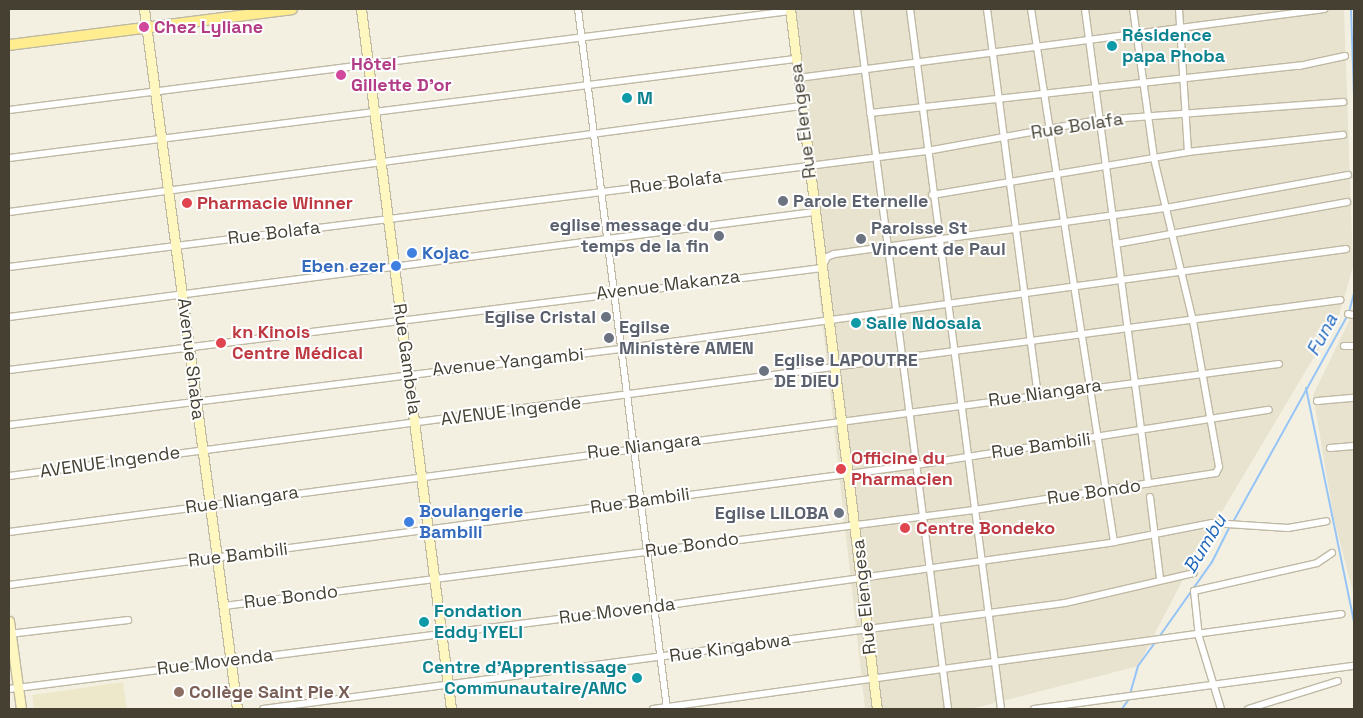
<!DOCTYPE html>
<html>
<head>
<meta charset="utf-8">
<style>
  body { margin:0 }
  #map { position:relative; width:1363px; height:718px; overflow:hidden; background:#f3f0e2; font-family:"Space Grotesk",sans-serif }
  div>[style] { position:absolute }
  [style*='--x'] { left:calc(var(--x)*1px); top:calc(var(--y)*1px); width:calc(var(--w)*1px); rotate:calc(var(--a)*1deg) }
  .residential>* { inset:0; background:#e8e3cf }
  .education>* { inset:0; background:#eee8ca }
  .medical>* { inset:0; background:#f6dcd3; transform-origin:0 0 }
  .stream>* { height:2px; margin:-1px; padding:0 1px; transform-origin:1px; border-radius:1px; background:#96c4f7 }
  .roads { filter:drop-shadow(1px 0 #bfb9a4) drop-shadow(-1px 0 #bfb9a4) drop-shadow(0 1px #bfb9a4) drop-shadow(0 -1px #bfb9a4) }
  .street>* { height:6px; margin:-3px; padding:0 3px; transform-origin:3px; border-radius:3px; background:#fff }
  .secondary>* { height:9px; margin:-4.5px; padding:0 4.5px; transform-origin:4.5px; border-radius:4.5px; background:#fff7c0 }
  .primary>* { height:10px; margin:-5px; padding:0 5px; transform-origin:5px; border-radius:5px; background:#ffed8f }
  .dots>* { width:14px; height:14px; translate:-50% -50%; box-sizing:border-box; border:2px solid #fff; border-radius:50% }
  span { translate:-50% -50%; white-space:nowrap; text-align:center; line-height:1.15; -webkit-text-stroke:4px #fff; paint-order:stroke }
  .hotel-label { font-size:18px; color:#b23c85; font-weight:700 }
  .left { translate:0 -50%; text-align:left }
  .culture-label { font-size:18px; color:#0d838f; font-weight:700 }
  .right { translate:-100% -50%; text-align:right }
  .street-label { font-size:18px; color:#454032 }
  .worship-label { font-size:18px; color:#5b616d; font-weight:700 }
  .health-label { font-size:18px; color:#be3a42; font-weight:700 }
  .shop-label { font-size:18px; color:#366cbe; font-weight:700 }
  .education-label { font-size:18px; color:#785e54; font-weight:700 }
  .water-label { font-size:19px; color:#2167bb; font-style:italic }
  .frame { position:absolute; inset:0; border:10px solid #454032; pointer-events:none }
</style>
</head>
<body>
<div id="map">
  <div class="residential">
    <i style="clip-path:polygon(788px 9px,1344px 9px,1353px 267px,1339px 315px,1192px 562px,1138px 666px,971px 709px,865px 709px)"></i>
    <i style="clip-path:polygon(1354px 311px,1354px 596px,1334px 519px,1313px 395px)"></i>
  </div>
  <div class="education">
    <i style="clip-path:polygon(123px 682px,127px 709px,34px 709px,32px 695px)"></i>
  </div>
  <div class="medical">
    <i style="left:910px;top:520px;width:15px;height:13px;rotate:82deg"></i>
  </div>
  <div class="stream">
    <i style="--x:1351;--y:9;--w:84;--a:88"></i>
    <i style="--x:1349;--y:312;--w:20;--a:-75"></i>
    <i style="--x:1306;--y:388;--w:238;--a:78.4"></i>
    <i style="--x:1233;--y:522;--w:235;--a:-61"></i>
    <i style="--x:1159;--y:637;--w:92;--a:-54.8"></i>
    <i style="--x:1212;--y:562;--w:40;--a:-63.4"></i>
    <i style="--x:1130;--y:694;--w:29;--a:-74"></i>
    <i style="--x:1138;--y:666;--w:31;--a:-54"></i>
    <i style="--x:1122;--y:709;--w:12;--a:-55"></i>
  </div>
  <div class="roads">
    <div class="street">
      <i style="--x:578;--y:9;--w:706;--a:82.75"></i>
      <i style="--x:857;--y:9;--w:706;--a:82.59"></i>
      <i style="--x:910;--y:9;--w:706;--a:82.59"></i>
      <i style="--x:987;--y:9;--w:388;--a:82.5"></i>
      <i style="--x:1031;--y:9;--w:539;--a:81.15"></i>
      <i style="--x:1085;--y:9;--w:479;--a:82.4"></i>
      <i style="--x:1179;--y:9;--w:143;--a:86.4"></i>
      <i style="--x:798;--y:78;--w:531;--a:-7.46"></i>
      <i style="--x:9;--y:110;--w:787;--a:-7.22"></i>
      <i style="--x:870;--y:113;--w:432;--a:-6.3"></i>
      <i style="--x:1299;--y:66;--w:47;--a:-12.3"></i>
      <i style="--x:9;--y:158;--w:792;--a:-7.18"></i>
      <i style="--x:932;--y:195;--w:260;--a:-9.5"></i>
      <i style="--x:1188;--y:152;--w:156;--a:-6.3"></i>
      <i style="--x:9;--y:212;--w:799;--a:-7.62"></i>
      <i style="--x:1116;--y:244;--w:235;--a:-10.3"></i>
      <i style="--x:9;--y:267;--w:925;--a:-7.2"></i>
      <i style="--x:927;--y:151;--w:174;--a:-10.3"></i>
      <i style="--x:1098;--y:120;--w:246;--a:-4.2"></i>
      <i style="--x:1348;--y:314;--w:6;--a:9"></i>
      <i style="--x:9;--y:317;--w:812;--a:-7.43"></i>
      <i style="--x:1344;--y:346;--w:10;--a:0"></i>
      <i style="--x:9;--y:370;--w:819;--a:-7.15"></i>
      <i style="--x:822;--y:268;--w:12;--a:-66"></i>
      <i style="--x:827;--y:257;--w:8;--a:-23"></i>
      <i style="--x:834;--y:254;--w:335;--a:-7.9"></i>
      <i style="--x:1166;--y:208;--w:185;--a:-10.3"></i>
      <i style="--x:1317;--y:401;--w:37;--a:-5"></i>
      <i style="--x:9;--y:425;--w:616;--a:-7.09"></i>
      <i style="--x:620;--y:349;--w:733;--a:-7.84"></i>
      <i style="--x:1330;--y:448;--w:24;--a:-5"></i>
      <i style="--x:9;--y:476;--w:1343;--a:-7.53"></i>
      <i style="--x:1150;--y:497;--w:83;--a:83"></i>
      <i style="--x:9;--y:532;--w:1281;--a:-7.54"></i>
      <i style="--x:9;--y:585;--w:915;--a:-7.54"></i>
      <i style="--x:916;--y:465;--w:357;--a:-8.9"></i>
      <i style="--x:224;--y:606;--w:756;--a:-7.29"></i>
      <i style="--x:974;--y:510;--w:245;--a:-8.7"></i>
      <i style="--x:1216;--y:473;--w:7;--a:-63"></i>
      <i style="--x:1219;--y:467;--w:148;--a:-100.1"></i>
      <i style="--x:1193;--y:321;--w:168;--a:-103.5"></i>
      <i style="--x:1154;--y:158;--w:150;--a:-98"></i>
      <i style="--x:9;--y:634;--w:120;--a:-6.7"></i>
      <i style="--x:9;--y:689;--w:650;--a:-7.25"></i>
      <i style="--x:654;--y:607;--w:465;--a:-8"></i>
      <i style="--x:1114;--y:542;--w:100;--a:-11"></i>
      <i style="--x:1212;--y:523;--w:76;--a:3.8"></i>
      <i style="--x:1288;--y:528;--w:39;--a:-10"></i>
      <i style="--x:263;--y:709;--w:809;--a:-7.53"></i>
      <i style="--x:1065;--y:603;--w:132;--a:-13.1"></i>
      <i style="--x:653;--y:709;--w:695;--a:-7.86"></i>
      <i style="--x:1034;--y:709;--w:323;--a:-7.7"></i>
      <i style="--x:1221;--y:709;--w:75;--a:-107"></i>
      <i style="--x:1199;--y:637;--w:46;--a:-96.2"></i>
      <i style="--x:1194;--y:591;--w:126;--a:-12.8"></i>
      <i style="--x:1317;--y:563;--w:18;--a:-34"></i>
      <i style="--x:1248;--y:709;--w:94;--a:-17.3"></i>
    </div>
    <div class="secondary">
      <i style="--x:144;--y:9;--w:706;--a:82.43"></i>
      <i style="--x:361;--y:9;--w:706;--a:82.67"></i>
      <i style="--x:790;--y:9;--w:705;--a:82.92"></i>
      <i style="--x:9;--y:621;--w:89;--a:82.2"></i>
    </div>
    <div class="primary">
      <i style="--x:9;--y:45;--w:285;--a:-7.2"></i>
    </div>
  </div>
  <div class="dots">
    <i style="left:144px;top:27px;background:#d1479c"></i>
    <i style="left:1112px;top:46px;background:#0f9aa8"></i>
    <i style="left:341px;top:75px;background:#d1479c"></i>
    <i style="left:627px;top:98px;background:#0f9aa8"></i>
    <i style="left:783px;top:201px;background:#6b7280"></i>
    <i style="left:187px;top:203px;background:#e0444e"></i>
    <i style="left:719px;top:236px;background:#6b7280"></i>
    <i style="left:861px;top:239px;background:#6b7280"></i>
    <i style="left:412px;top:253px;background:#3f7fe0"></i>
    <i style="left:396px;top:266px;background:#3f7fe0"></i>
    <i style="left:606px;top:317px;background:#6b7280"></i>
    <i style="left:856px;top:323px;background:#0f9aa8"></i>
    <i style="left:609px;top:338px;background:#6b7280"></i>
    <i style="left:221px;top:343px;background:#e0444e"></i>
    <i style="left:764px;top:371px;background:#6b7280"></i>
    <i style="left:841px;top:469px;background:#e0444e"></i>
    <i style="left:839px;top:513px;background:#6b7280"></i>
    <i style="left:409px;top:522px;background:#3f7fe0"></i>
    <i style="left:905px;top:528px;background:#e0444e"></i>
    <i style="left:424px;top:622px;background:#0f9aa8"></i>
    <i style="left:637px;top:678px;background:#0f9aa8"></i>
    <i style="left:179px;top:692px;background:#8d6e63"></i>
  </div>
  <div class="hotel-label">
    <span class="left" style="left:154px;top:27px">Chez Lyliane</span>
    <span class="left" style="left:351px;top:75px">Hôtel<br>Gillette D'or</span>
  </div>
  <div class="culture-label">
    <span class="left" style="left:1122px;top:46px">Résidence<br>papa Phoba</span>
    <span class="left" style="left:637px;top:98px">M</span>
    <span class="left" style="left:866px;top:323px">Salle Ndosala</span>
    <span class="left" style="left:434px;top:622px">Fondation<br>Eddy IYELI</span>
    <span class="right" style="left:627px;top:678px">Centre d'Apprentissage<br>Communautaire/AMC</span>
  </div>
  <div class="street-label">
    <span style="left:803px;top:121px;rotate:-97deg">Rue Elengesa</span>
    <span style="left:1077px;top:126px;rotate:-9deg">Rue Bolafa</span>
    <span style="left:676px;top:182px;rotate:-7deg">Rue Bolafa</span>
    <span style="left:274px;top:233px;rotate:-7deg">Rue Bolafa</span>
    <span style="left:668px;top:285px;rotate:-7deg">Avenue Makanza</span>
    <span style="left:191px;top:359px;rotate:83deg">Avenue Shaba</span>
    <span style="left:407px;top:359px;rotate:82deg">Rue Gambela</span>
    <span style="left:508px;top:362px;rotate:-6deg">Avenue Yangambi</span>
    <span style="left:1045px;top:393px;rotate:-8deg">Rue Niangara</span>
    <span style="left:511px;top:411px;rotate:-7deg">AVENUE Ingende</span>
    <span style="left:644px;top:446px;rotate:-7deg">Rue Niangara</span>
    <span style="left:1041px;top:446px;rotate:-8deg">Rue Bambili</span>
    <span style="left:110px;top:462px;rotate:-8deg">AVENUE Ingende</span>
    <span style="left:1094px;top:492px;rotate:-8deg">Rue Bondo</span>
    <span style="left:242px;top:500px;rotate:-8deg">Rue Niangara</span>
    <span style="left:640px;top:501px;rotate:-8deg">Rue Bambili</span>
    <span style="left:692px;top:545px;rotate:-8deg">Rue Bondo</span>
    <span style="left:238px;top:555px;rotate:-7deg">Rue Bambili</span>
    <span style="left:291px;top:597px;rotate:-7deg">Rue Bondo</span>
    <span style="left:864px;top:597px;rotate:-96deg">Rue Elengesa</span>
    <span style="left:617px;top:611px;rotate:-7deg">Rue Movenda</span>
    <span style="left:730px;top:648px;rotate:-8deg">Rue Kingabwa</span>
    <span style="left:215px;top:662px;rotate:-7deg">Rue Movenda</span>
  </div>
  <div class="worship-label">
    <span class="left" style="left:793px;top:201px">Parole Eternelle</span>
    <span class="right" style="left:709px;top:236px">eglise message du<br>temps de la fin</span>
    <span class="left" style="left:871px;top:239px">Paroisse St<br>Vincent de Paul</span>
    <span class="right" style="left:596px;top:317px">Eglise Cristal</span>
    <span class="left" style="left:619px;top:338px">Egilse<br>Ministère AMEN</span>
    <span class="left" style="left:774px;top:371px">Eglise LAPOUTRE<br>DE DIEU</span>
    <span class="right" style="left:829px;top:513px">Eglise LILOBA</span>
  </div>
  <div class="health-label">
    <span class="left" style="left:197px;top:203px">Pharmacie Winner</span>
    <span class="left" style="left:232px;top:343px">kn Kinois<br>Centre Médical</span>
    <span class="left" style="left:851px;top:469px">Officine du<br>Pharmacien</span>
    <span class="left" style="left:916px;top:528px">Centre Bondeko</span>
  </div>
  <div class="shop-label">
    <span class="left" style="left:422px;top:253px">Kojac</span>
    <span class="right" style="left:386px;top:266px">Eben ezer</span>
    <span class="left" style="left:419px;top:522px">Boulangerie<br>Bambili</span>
  </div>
  <div class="education-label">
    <span class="left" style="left:189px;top:692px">Collège Saint Pie X</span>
  </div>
  <div class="water-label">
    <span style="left:1322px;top:335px;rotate:-62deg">Funa</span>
    <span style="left:1205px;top:544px;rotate:-59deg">Bumbu</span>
  </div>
  <div class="frame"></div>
</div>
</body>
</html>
